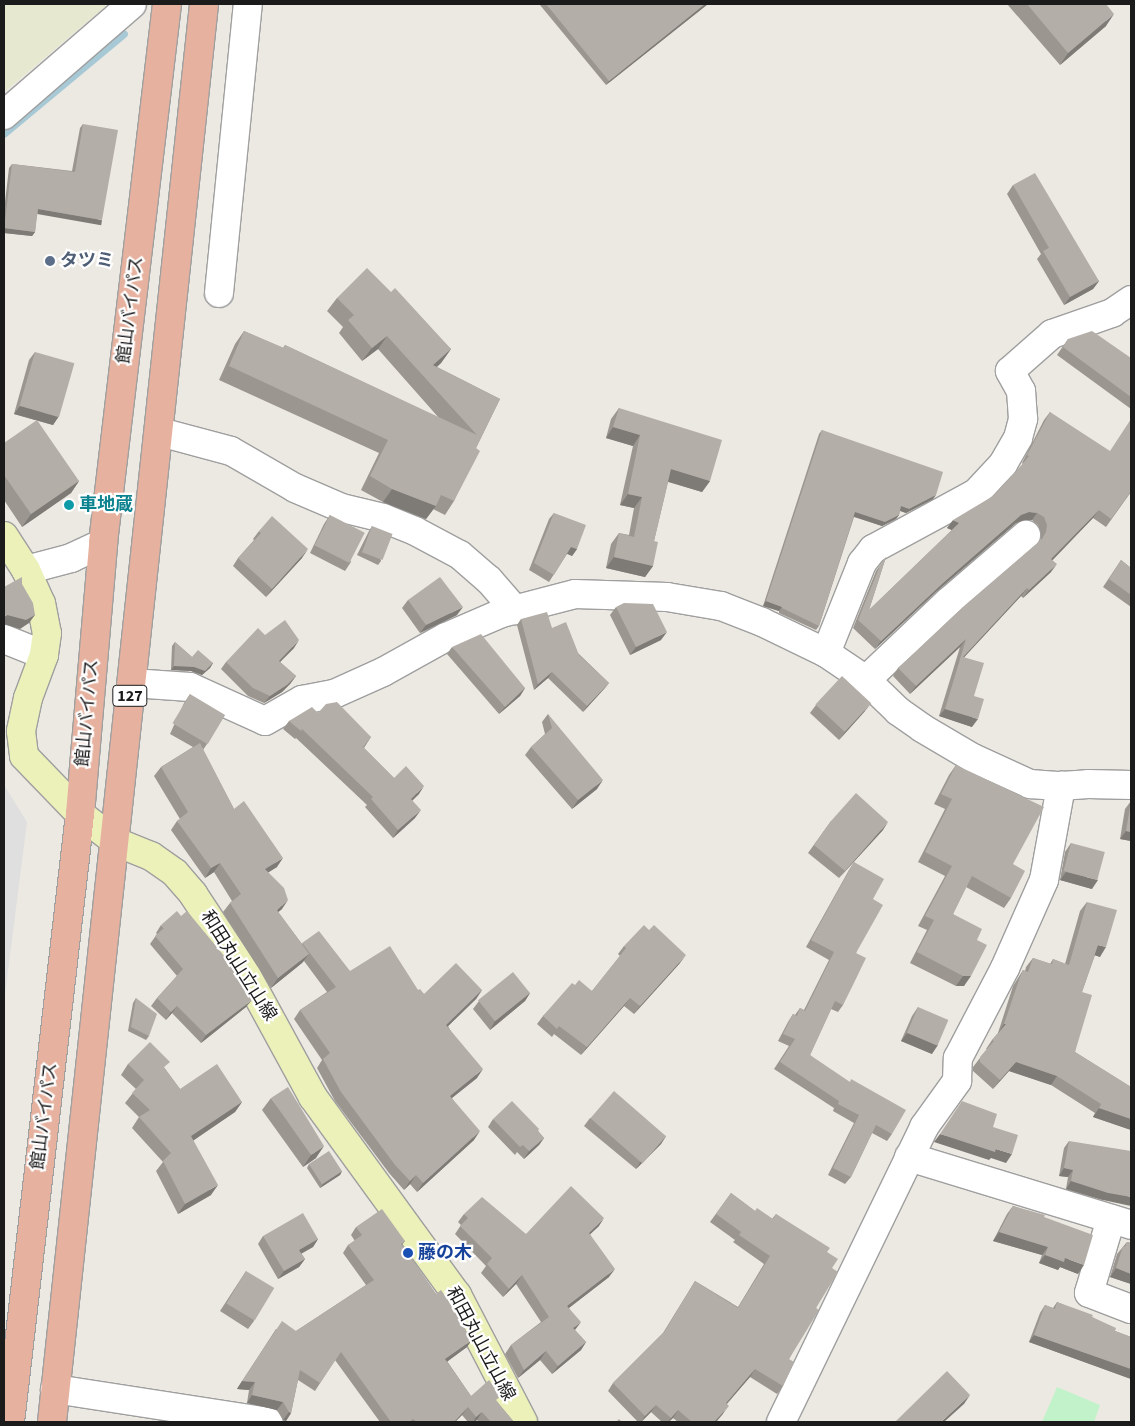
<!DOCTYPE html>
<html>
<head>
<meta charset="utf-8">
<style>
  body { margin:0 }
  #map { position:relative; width:1135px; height:1426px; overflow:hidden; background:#ece9e2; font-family:"Source Sans 3","Noto Sans JP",sans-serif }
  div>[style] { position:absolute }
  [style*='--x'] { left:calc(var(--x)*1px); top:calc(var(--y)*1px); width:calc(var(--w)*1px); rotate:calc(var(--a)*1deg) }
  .farmland>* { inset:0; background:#e6e9cf }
  .park>* { inset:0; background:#c2f2c9 }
  .parking>* { inset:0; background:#dfdfdf }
  .stream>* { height:8px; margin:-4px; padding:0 4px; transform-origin:4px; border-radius:4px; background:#a7c8d5 }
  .roads { filter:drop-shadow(1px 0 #9f9f9f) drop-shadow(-1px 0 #9f9f9f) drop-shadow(0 1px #9f9f9f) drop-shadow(0 -1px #9f9f9f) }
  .minor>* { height:28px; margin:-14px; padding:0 14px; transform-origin:14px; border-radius:14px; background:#fff }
  .secondary>* { height:28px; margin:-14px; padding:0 14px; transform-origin:14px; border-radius:14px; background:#ecf1ba }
  .trunk>* { height:28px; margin:-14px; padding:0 14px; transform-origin:14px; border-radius:14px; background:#e6b29f }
  .wall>* { inset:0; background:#9b9690 }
  .shaded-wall>* { inset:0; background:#7e7a76; transform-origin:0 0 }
  .building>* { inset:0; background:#b4aea8; transform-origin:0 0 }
  .dots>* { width:14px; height:14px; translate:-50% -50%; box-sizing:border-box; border:2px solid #fff; border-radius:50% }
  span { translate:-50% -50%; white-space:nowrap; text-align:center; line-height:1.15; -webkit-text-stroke:4.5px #fff; paint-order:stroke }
  .shield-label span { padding:1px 4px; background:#fff; border:1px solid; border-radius:4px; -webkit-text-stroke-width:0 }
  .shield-label { font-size:16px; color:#1b1b1b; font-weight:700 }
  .service-label { font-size:18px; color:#4e5e75; font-weight:700 }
  .left { translate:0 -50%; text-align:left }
  .street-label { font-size:18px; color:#1b1b1b }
  .culture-label { font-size:18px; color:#0d838f; font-weight:700 }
  .transit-label { font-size:18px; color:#164399; font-weight:700 }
  .frame { position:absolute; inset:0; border:5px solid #1b1b1b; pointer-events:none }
</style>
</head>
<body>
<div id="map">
  <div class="farmland">
    <i style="clip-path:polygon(4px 4px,108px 4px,4px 92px)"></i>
  </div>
  <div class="park">
    <i style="clip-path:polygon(1057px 1387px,1100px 1405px,1094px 1422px,1042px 1422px)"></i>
  </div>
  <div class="parking">
    <i style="clip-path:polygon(4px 785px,27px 822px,4px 1002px)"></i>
  </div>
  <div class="stream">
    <i style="--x:4;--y:134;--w:156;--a:-39.8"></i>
  </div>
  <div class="roads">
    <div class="minor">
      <i style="--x:4;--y:115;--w:169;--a:-40.9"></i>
      <i style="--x:219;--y:293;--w:290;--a:-84.3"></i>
      <i style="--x:160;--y:432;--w:73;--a:15"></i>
      <i style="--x:231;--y:451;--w:74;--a:30"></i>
      <i style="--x:295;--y:488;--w:51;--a:23.1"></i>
      <i style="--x:342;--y:508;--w:42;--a:13.7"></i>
      <i style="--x:383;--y:518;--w:35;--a:22"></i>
      <i style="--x:415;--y:531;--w:51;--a:28.1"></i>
      <i style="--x:460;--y:555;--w:38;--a:41"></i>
      <i style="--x:489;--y:580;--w:40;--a:49"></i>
      <i style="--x:26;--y:570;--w:47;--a:-14.9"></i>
      <i style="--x:71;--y:558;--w:35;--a:-25"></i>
      <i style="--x:4;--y:639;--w:43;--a:21.8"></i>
      <i style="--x:826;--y:653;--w:97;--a:-68.2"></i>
      <i style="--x:862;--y:563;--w:18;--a:-52"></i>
      <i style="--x:873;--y:549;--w:117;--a:-28.5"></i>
      <i style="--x:976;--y:493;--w:40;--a:-47"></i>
      <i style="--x:1003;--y:464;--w:30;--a:-60"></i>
      <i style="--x:1018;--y:438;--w:20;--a:-75"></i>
      <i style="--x:1023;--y:419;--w:28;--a:-94"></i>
      <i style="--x:1021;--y:391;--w:23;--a:-119"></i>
      <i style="--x:1010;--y:371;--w:56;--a:-41.4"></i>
      <i style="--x:1052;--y:334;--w:64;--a:-19.3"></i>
      <i style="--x:1112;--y:313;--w:23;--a:-34"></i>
      <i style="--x:866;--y:680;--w:113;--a:-43.6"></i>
      <i style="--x:948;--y:602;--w:103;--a:-40.7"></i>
      <i style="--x:132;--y:683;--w:58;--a:3.9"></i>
      <i style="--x:190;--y:687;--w:82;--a:24.4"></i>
      <i style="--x:265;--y:721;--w:43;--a:-29.6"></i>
      <i style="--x:302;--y:700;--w:33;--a:-11"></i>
      <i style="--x:334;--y:694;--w:54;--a:-24.2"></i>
      <i style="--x:383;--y:672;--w:72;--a:-29.1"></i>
      <i style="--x:446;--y:637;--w:61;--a:-23.2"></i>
      <i style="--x:502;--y:613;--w:75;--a:-14.6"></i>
      <i style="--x:575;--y:594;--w:92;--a:1.9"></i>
      <i style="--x:667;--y:597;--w:55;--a:9.5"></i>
      <i style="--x:721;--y:606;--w:44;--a:21.3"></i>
      <i style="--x:762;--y:622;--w:71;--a:25.8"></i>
      <i style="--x:826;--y:653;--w:48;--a:34"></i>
      <i style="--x:866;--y:680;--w:45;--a:44.1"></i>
      <i style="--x:898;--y:711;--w:29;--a:35"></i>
      <i style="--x:922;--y:728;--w:59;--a:30.5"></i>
      <i style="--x:973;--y:758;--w:63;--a:24.5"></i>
      <i style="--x:1030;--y:784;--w:31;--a:4"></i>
      <i style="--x:1061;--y:786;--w:27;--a:-4"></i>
      <i style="--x:1088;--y:784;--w:43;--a:1.3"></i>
      <i style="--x:909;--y:1157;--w:232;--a:17"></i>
      <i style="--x:1111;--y:1219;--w:77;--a:106.6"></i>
      <i style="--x:1089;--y:1293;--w:45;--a:20.9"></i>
      <i style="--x:55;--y:1389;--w:216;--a:8.8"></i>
      <i style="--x:781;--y:1422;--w:328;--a:-64.1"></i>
      <i style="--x:924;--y:1127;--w:57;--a:-54.3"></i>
      <i style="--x:957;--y:1081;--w:23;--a:-88"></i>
      <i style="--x:958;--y:1058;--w:102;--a:-62.4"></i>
      <i style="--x:1005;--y:968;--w:96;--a:-66.1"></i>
      <i style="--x:1044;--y:880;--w:96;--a:-79.7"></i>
    </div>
    <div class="secondary">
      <i style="--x:4;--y:536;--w:40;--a:57.1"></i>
      <i style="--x:26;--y:570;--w:36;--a:66"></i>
      <i style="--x:41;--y:603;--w:31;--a:79"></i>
      <i style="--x:47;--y:633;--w:22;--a:98"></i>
      <i style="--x:44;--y:655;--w:46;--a:110.4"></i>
      <i style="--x:28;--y:698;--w:34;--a:102"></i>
      <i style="--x:21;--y:731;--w:25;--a:83"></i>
      <i style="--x:24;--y:756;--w:81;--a:46"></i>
      <i style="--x:80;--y:814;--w:46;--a:37.9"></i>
      <i style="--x:116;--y:842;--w:38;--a:22"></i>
      <i style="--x:151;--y:856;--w:29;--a:35"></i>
      <i style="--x:175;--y:873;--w:28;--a:49"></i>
      <i style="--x:193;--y:894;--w:98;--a:56.6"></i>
      <i style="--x:247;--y:976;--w:138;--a:61.4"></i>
      <i style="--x:313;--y:1097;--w:245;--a:54"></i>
      <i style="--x:457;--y:1295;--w:143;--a:62.5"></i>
    </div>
    <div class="trunk">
      <i style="--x:10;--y:1422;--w:612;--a:-83.43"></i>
      <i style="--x:80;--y:814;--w:272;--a:-85.1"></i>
      <i style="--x:103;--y:543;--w:543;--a:-83.23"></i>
      <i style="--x:52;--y:1422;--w:1426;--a:-83.88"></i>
    </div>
  </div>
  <div class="wall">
    <i style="clip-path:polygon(541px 4px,708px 4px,606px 85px,540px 5px)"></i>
    <i style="clip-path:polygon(1007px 4px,1106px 4px,1106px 26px,1060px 65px)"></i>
    <i style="clip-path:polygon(83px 124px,99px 224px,37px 213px,35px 232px,32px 236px,4px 233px,4px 210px,9px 168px,12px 164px,72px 171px,80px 128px)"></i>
    <i style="clip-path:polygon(1013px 185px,1099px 281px,1093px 289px,1064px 305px,1037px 259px,1041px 254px,1007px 194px)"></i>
    <i style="clip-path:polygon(391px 292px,451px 349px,441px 363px,437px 367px,500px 399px,476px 448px,454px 501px,445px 515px,433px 509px,426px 519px,383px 502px,361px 490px,379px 453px,219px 380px,235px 344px,244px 331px,283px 348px,285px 345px,439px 418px,378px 349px,362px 361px,339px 333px,343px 327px,327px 311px,337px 298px)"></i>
    <i style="clip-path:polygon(1068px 339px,1131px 358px,1131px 409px,1057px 355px)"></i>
    <i style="clip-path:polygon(35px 352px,59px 416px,53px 425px,14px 414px,29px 360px)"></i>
    <i style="clip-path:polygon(619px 408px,710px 481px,702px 492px,668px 482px,654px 541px,653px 566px,645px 577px,606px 568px,611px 544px,619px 533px,629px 535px,634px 508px,620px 505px,633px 446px,606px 438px,611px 419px)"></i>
    <i style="clip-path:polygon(1050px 412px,1131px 492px,1106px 527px,1093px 518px,1052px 560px,1051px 572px,1023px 598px,1021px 596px,964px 657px,974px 696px,972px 727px,939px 716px,960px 647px,910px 694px,893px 676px,898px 668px,1041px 540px,1041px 533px,1038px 525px,1032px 520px,1024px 520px,1016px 523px,937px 591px,875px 649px,853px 628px,876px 571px,886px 557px,869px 610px,952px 530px,947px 528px,993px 496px,1023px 464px,1022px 463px,1044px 420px)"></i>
    <i style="clip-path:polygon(822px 430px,933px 499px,906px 513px,900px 511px,899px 515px,896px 519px,882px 526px,854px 517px,819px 626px,816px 630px,779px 613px,779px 611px,763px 606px,819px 434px)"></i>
    <i style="clip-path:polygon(4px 443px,79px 481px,71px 493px,22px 527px,4px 500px)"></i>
    <i style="clip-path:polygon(554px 513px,577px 549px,572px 556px,567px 554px,549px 582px,529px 570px,549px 519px)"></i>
    <i style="clip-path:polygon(330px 515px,351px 562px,345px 571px,310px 553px,324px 524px)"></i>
    <i style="clip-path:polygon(372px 526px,381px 561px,378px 565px,357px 555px,369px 531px)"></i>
    <i style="clip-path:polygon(259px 531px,302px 558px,266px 597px,233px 566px,238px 558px,254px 540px,253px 539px)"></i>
    <i style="clip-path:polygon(1121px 560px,1131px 568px,1131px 607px,1103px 587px)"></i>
    <i style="clip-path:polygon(408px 600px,457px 615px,420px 633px,402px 608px)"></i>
    <i style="clip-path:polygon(616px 607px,661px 640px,630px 655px,610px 615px)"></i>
    <i style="clip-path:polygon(521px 619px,552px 628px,609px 683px,604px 689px,583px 712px,548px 678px,534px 690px,517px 625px)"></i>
    <i style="clip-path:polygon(265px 635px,294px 648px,280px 662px,296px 676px,290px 684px,282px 692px,264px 703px,248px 696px,221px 669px,226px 662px)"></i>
    <i style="clip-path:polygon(175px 642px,192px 657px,213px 663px,210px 668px,202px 675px,191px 671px,171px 670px,172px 646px)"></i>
    <i style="clip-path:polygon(452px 647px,525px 688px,520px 696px,499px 714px,447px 654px)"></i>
    <i style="clip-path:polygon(190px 694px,207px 744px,203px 750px,234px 809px,277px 867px,268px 872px,282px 909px,278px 912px,302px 944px,302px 943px,350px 971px,418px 990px,424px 994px,482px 990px,476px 999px,448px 1026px,477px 1078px,452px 1098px,474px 1140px,417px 1192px,410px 1184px,404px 1190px,389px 1173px,335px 1101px,317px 1068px,322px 1060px,294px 1019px,300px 1010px,327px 992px,304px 961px,302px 963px,271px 988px,223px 912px,230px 903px,232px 901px,214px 872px,205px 878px,171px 830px,177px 821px,180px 819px,154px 776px,161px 767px,193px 747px,170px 734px,184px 703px)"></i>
    <i style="clip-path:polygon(816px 705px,865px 711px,839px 740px,810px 713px)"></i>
    <i style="clip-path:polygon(318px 713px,371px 737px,364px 748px,394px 778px,419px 794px,412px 800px,415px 818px,393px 838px,365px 807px,367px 805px,296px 738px,295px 739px,283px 729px,289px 721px)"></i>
    <i style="clip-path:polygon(548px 714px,597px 789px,572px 809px,525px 755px,531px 747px,545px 734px,542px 722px)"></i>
    <i style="clip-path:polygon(956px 765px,1013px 864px,1011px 898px,1004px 908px,966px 887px,953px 914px,977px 940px,964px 986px,956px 986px,910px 963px,927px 930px,918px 926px,945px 876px,918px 862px,945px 809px,934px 804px,949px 775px)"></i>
    <i style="clip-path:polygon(1131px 801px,1131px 841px,1120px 839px,1125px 809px)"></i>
    <i style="clip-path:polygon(831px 821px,883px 830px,839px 878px,808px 853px)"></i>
    <i style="clip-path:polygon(1071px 843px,1092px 889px,1060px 880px,1065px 852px)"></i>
    <i style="clip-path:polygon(854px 862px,873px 899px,856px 953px,843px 1005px,838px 1012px,831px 1009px,810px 1055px,892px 1134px,887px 1141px,872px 1133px,851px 1177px,845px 1184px,828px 1175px,854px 1123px,833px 1111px,834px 1108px,774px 1069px,789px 1046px,778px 1041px,788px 1022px,793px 1014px,795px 1015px,800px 1008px,804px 1010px,829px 960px,806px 947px,849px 870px)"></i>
    <i style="clip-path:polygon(1087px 902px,1100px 957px,1095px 955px,1082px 992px,1075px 1052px,1131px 1087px,1131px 1130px,1093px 1117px,1095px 1113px,1051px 1085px,1009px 1071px,993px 1089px,973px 1071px,973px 1067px,987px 1049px,986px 1049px,992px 1040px,998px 1033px,1013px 986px,1023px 970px,1025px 971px,1026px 967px,1033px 958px,1050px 964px,1053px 959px,1065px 964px,1080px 911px)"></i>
    <i style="clip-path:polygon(161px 925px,246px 1007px,201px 1043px,172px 1013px,166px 1020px,151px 1006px,157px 998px,177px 976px,150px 944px,157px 934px,156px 933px)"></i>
    <i style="clip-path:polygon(624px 946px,680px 963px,634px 1014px,624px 1006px,581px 1055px,554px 1034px,552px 1037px,537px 1024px,543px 1016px,575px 985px,592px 991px,620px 956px,618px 954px)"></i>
    <i style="clip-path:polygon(530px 993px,525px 1001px,490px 1030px,473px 1009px,479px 1001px)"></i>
    <i style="clip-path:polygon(136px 998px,149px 1036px,146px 1040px,128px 1031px,133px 1003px)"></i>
    <i style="clip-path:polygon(918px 1007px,932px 1054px,901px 1041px,912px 1016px)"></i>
    <i style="clip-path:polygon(128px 1064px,165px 1069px,180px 1089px,242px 1102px,235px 1112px,193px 1140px,211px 1195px,178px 1214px,156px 1171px,163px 1162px,132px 1128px,139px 1117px,125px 1103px,136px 1089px,121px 1075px)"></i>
    <i style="clip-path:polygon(271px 1098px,316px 1158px,303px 1167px,262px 1110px)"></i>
    <i style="clip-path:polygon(590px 1118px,666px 1136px,661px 1144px,636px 1169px,584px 1126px)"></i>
    <i style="clip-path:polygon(493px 1119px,538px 1131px,544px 1138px,539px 1145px,524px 1159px,517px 1152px,515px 1155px,488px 1127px)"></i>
    <i style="clip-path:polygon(1069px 1141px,1103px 1200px,1066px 1189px,1068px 1177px,1059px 1176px,1064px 1148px)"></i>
    <i style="clip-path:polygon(309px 1164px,342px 1171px,340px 1175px,320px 1188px,307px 1168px)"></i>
    <i style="clip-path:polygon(731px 1193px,755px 1211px,772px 1219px,776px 1214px,827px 1252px,832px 1268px,816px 1308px,789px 1359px,783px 1386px,777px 1394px,750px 1377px,727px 1404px,723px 1414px,716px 1422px,678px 1422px,673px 1418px,669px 1422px,662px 1422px,651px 1412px,641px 1422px,638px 1422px,608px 1391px,613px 1383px,663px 1333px,695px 1281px,738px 1307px,764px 1264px,733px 1242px,735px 1240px,710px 1222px)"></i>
    <i style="clip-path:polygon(1013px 1206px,1044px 1217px,1078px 1274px,1060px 1267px,1058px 1270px,1039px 1263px,1042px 1255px,993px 1241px,1007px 1214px)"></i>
    <i style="clip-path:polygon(464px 1214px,526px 1234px,599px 1226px,590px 1234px,609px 1277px,569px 1308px,575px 1330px,586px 1342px,581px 1350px,552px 1374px,540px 1360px,518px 1378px,505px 1354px,511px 1345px,541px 1322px,516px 1284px,503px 1297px,481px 1273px,486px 1266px,455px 1234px,461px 1225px,458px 1222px)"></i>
    <i style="clip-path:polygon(356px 1227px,405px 1241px,402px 1245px,436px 1294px,458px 1317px,467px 1347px,447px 1361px,471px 1396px,497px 1402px,514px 1422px,479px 1422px,477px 1420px,474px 1422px,468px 1422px,462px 1415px,455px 1422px,380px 1422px,335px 1360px,315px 1391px,298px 1380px,291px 1413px,286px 1421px,283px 1420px,277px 1410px,247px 1403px,249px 1390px,237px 1389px,276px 1329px,296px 1331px,366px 1285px,343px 1253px,348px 1245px,355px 1241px,351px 1235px)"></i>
    <i style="clip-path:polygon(263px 1236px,318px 1239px,313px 1247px,301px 1253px,305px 1259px,299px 1267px,278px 1279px,258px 1244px)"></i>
    <i style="clip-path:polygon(1127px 1242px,1131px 1243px,1131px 1284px,1110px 1277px,1117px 1254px)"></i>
    <i style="clip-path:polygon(246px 1271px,254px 1321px,248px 1329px,220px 1311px)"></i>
    <i style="clip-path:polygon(1057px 1302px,1092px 1317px,1115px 1331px,1131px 1337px,1131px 1379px,1029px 1342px,1040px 1313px,1045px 1305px,1053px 1308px)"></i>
  </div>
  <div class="shaded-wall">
    <i style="clip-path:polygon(705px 4px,708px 4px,606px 85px,609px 81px)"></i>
    <i style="clip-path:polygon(1114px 14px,1106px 26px,1060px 65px,1068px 53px)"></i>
    <i style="left:38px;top:209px;width:65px;height:5px;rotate:10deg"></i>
    <i style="clip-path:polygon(4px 228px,35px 232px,32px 236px,4px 233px)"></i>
    <i style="clip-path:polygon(1099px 281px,1093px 289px,1064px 305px,1070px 297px)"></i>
    <i style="clip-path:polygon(387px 336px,378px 349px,362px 361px,372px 348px)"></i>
    <i style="clip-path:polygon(451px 349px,441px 363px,424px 378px,433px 365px)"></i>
    <i style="clip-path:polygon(20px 406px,59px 416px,53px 425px,14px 414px)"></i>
    <i style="clip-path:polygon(613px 427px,640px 435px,633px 446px,606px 438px)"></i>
    <i style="clip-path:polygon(671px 469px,710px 481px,702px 492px,663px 480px)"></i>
    <i style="clip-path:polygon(79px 481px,71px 493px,22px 527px,31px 514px)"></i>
    <i style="clip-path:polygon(392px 489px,436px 506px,426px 519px,383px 502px)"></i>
    <i style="clip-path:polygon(628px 494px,642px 497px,634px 508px,620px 505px)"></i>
    <i style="clip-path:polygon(936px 495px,933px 499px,906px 513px,898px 510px,901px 506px)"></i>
    <i style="clip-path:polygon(1099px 510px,1093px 518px,1046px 567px,1051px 559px)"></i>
    <i style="clip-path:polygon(855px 512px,899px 515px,896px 519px,882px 526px,852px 516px)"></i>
    <i style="clip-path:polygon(1029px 512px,1037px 513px,1032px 520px,1024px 520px,1016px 523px,937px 591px,875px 649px,881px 641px,943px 583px,1021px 515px)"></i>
    <i style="clip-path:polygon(953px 520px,959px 523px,954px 531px,947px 528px)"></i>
    <i style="clip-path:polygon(571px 547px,577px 549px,572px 556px,566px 553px)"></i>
    <i style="clip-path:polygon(308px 549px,302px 558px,266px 597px,272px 589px)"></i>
    <i style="clip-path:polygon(614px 557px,653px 566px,645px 577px,606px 568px)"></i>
    <i style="clip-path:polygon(1057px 564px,1051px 572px,1023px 598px,1029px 590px)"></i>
    <i style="clip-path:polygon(1027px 588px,1021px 596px,957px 665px,963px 657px)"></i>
    <i style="clip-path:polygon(766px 601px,782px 607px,779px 611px,763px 606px)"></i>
    <i style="clip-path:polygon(463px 607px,457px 615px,420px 633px,426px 625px)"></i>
    <i style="clip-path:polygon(7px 615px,35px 615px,29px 623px,20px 629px,4px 624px,4px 617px)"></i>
    <i style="clip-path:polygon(667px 632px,661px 640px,630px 655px,636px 647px)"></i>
    <i style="clip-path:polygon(966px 639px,960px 647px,910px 694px,916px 686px)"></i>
    <i style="clip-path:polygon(299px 640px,294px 648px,274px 668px,279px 661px)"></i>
    <i style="clip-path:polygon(213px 663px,210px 668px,202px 675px,191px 671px,171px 670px,174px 666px)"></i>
    <i style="clip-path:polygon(552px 672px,548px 678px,534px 690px,538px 684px)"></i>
    <i style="clip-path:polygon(296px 676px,290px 684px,282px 692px,264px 703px,270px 696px)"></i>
    <i style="clip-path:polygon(609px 683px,604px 689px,583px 712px,587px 706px)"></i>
    <i style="clip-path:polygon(525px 688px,520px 696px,499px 714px,505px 707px)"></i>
    <i style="clip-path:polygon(871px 703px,865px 711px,839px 740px,845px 732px)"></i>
    <i style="clip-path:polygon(945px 709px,978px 719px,972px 727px,939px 716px)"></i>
    <i style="clip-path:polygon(603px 780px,597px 789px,572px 809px,578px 800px)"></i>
    <i style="clip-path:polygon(424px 786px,419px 794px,406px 807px,411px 799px)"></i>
    <i style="clip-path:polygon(421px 810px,415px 818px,393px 838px,398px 830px)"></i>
    <i style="clip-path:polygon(888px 822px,883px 830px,839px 878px,845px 871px)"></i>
    <i style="clip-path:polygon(1126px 831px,1131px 832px,1131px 841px,1120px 839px)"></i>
    <i style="clip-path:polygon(283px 858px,277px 867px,258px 879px,265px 869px)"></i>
    <i style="clip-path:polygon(220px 863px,214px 872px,205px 878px,211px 868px)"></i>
    <i style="clip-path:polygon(1066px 872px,1098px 880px,1092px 889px,1060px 880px)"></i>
    <i style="clip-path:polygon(288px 900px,282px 909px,270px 919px,277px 910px)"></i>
    <i style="clip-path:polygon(1098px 945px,1106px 947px,1100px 957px,1091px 954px)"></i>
    <i style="clip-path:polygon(309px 954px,302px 963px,271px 988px,278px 978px)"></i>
    <i style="clip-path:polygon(686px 955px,680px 963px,634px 1014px,640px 1006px)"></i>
    <i style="clip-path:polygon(963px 976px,971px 976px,964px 986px,956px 986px)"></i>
    <i style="clip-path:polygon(482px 990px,476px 999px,440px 1034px,446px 1025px)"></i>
    <i style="clip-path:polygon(530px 993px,525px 1001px,490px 1030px,495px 1021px)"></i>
    <i style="clip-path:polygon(630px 998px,624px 1006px,581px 1055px,587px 1047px)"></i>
    <i style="clip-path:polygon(252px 1000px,246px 1007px,201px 1043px,206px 1035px)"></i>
    <i style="clip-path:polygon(177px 1006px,172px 1013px,166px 1020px,171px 1012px)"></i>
    <i style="clip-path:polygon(1004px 1024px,1006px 1024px,1000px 1034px,998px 1033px)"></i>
    <i style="clip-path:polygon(907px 1033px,938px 1045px,932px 1054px,901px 1041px)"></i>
    <i style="clip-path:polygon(1016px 1062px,1057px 1076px,1051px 1085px,1009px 1071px,993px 1089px,1000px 1080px)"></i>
    <i style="clip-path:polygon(483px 1069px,477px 1078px,443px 1105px,450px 1096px)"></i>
    <i style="clip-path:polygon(242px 1102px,235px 1112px,184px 1147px,191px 1136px)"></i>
    <i style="clip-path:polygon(1099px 1108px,1131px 1119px,1131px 1130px,1093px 1117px)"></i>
    <i style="clip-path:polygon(480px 1131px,474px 1140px,417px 1192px,423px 1183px)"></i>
    <i style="clip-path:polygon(940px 1134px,996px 1149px,1012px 1154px,1006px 1163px,991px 1158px,989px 1160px,934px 1142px)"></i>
    <i style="clip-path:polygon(666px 1136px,661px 1144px,636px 1169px,641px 1161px)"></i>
    <i style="clip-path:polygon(544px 1138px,539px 1145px,524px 1159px,529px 1151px)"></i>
    <i style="clip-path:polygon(324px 1146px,316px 1158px,303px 1167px,311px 1155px)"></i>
    <i style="clip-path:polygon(1064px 1168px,1073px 1170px,1068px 1177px,1059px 1176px)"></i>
    <i style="clip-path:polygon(342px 1171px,340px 1175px,320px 1188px,323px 1184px)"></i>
    <i style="clip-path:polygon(416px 1175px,410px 1184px,404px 1190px,410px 1181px)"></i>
    <i style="clip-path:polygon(1071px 1181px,1131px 1197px,1131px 1206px,1103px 1200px,1066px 1189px)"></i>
    <i style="clip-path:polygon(218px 1185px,211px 1195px,178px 1214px,185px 1204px)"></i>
    <i style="clip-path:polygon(604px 1218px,599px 1226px,583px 1241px,589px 1233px)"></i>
    <i style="clip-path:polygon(999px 1232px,1048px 1247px,1042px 1255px,993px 1241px)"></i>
    <i style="clip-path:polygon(318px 1239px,313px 1247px,294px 1258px,299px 1250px)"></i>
    <i style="clip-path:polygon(1045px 1255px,1065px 1258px,1084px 1265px,1078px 1274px,1060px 1267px,1058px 1270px,1039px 1263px)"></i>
    <i style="clip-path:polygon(305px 1259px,299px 1267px,278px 1279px,284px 1271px)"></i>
    <i style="clip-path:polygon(1116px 1268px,1131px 1274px,1131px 1284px,1110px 1277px)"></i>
    <i style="clip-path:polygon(615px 1269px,609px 1277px,561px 1314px,567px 1306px)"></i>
    <i style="clip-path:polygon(522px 1275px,516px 1284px,503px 1297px,509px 1289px)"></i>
    <i style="clip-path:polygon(581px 1322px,575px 1330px,573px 1328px)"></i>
    <i style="clip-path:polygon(1034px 1335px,1131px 1369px,1131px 1379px,1029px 1342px)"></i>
    <i style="clip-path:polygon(472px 1340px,467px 1347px,440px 1367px,445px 1359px)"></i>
    <i style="clip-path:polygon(586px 1342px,581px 1350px,552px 1374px,558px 1366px)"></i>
    <i style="clip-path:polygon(546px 1351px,540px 1360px,518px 1378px,524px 1370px)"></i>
    <i style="clip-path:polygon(755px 1369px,750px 1377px,720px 1411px,726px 1403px)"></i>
    <i style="clip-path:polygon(242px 1381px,255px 1382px,249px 1390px,237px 1389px)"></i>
    <i style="clip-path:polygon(252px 1395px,283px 1402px,277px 1410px,247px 1403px)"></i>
    <i style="clip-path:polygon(970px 1395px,964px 1404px,944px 1422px,941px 1422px)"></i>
    <i style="clip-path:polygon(656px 1405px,651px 1412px,641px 1422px,645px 1416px)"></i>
    <i style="clip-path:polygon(729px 1406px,716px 1422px,714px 1422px)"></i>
    <i style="clip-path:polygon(468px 1407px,462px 1415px,455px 1422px,454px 1422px)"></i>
    <i style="clip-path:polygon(678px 1410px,673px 1418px,668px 1422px,671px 1418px)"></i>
    <i style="clip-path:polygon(289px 1412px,291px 1413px,286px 1421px,283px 1420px)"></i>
    <i style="clip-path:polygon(482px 1412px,477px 1420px,474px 1422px,473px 1422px,476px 1417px)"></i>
  </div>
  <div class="building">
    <i style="clip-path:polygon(546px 4px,705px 4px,609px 81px)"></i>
    <i style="clip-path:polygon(1027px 4px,1106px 4px,1114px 14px,1068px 53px)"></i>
    <i style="clip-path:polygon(83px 124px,118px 130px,102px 220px,38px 209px,35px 232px,4px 228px,12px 164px,75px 172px)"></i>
    <i style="clip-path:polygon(1035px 173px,1099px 281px,1070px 297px,1043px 251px,1049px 248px,1013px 185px)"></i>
    <i style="clip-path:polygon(367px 268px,391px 292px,395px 288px,451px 349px,433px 365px,500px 399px,476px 448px,480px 451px,454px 501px,441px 495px,436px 506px,392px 489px,370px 476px,388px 440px,229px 366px,244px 331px,284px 348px,285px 345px,477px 435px,387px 336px,372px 348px,348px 320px,354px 315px,337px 298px)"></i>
    <i style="clip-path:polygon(1092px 331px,1131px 358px,1131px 397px,1063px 347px,1068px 339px)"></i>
    <i style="left:35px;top:352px;width:41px;height:56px;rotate:16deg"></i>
    <i style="clip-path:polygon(619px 408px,722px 440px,710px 481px,671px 469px,654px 541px,658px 542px,653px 566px,614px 557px,619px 533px,634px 537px,642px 497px,628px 494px,640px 435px,613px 427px)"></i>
    <i style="clip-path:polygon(1050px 412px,1110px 451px,1131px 419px,1131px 491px,1111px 519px,1099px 510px,1051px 559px,1057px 564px,1029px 590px,1027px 588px,963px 657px,984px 663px,974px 696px,984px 699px,978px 719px,945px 709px,966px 639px,916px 686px,898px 668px,964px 606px,1042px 539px,1046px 532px,1047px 525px,1044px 517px,1037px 513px,1029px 512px,1021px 515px,943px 583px,881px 641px,858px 620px,881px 563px,886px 557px,869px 610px,959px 523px,953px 520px,993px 496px,1020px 467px,1029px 456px,1027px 455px)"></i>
    <i style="clip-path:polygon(37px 420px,79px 481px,31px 514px,4px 475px,4px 443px)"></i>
    <i style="clip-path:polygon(822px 430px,943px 472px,936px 495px,909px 509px,901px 506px,899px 515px,885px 522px,855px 512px,819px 626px,782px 608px,782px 607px,766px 601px)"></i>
    <i style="clip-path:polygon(554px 513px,586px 525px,577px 549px,571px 547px,554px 575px,534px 563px)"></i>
    <i style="left:330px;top:515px;width:39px;height:34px;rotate:27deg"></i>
    <i style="clip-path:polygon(272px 516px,308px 549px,272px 589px,238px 558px,261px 533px,259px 531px)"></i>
    <i style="left:372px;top:526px;width:22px;height:28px;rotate:21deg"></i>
    <i style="clip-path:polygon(1121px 560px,1131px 568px,1131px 595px,1109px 579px)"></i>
    <i style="clip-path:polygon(22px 577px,22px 584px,33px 603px,35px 615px,26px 620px,7px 615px,4px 617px,4px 587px)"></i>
    <i style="clip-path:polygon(440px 577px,463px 607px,426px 625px,408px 600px)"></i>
    <i style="clip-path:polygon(624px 603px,653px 604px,667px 632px,636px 647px,616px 607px)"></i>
    <i style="clip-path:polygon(547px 612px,552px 628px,566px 622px,579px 655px,609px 683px,587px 706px,552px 672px,538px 684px,521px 619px)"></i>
    <i style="clip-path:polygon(285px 620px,299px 640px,279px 661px,296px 676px,287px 685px,270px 696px,253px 688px,226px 662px,258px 628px,265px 635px)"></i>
    <i style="clip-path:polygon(481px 634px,525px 688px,505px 707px,452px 647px)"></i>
    <i style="clip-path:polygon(175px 642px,192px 657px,198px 650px,213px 663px,205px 671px,194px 667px,174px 666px)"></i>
    <i style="left:842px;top:676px;width:40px;height:39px;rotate:43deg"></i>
    <i style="left:190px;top:694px;width:41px;height:34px;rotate:31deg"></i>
    <i style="clip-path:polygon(337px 702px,371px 737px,363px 747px,394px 778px,406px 766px,424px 786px,411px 799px,421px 810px,398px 830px,371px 799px,373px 797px,302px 729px,301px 731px,289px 721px,312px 707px,318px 713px,326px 704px)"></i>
    <i style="clip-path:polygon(548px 714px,603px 780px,578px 800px,531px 747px,552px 728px)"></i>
    <i style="clip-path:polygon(200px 743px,234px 809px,244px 801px,283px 858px,265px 869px,284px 888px,288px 900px,277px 910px,309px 954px,278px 978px,230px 903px,241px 894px,220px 863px,211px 868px,177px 821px,188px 812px,161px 767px)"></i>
    <i style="clip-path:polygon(956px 765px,1044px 807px,1013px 864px,1025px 871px,1011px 898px,972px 876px,953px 914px,982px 929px,977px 940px,987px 945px,971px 976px,963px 976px,917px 952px,934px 920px,925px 916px,952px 866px,925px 852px,952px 799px,941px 794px)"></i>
    <i style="clip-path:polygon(856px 793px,888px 822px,845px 871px,814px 845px,831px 821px)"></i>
    <i style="clip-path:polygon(1131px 801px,1131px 832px,1126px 831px)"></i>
    <i style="left:1071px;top:843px;width:35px;height:29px;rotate:15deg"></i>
    <i style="clip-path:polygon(854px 862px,884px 879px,873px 899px,883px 905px,856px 953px,866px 958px,852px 987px,843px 1005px,835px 1001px,810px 1055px,850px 1082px,851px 1079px,906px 1110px,892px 1134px,876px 1125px,851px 1177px,833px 1168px,859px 1115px,838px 1104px,839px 1101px,780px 1062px,795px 1039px,783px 1034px,793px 1014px,797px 1016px,800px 1008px,805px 1011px,834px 952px,811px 940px)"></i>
    <i style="clip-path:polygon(1087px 902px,1117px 910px,1106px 947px,1098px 945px,1082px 992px,1092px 995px,1075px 1052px,1131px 1087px,1131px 1119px,1099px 1108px,1101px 1104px,1057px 1076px,1016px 1062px,1000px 1080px,980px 1062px,980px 1057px,994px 1041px,992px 1040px,1006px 1024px,1004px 1024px,1020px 977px,1023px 970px,1028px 972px,1033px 958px,1052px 964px,1053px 959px,1069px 965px)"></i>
    <i style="clip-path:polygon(177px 911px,181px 916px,187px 911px,230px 963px,252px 1000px,206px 1035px,177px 1006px,171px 1012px,157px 998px,183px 969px,155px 936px,164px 928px,161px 925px)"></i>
    <i style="clip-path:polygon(644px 925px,649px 930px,654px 925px,686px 955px,640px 1006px,630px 998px,587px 1047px,559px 1026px,557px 1029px,543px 1016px,572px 983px,575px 985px,579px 980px,592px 991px,626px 948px,624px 946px)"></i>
    <i style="clip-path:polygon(319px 931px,350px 971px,390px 946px,418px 990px,420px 989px,424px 994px,456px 963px,482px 990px,446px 1025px,483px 1069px,450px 1096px,480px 1131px,423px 1183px,416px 1175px,410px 1181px,395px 1165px,341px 1092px,323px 1059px,330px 1053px,300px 1010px,336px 987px,302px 943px)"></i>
    <i style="left:513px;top:972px;width:27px;height:45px;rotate:51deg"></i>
    <i style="clip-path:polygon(136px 998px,157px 1014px,149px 1036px,131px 1027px)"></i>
    <i style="left:918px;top:1007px;width:33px;height:28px;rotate:23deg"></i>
    <i style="clip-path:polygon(150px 1042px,170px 1062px,164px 1067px,180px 1089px,217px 1064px,242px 1102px,191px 1136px,218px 1185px,185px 1204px,163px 1161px,171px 1153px,139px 1117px,150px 1110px,132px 1093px,144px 1080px,128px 1064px)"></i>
    <i style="clip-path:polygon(288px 1087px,324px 1146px,311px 1155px,271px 1098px)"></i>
    <i style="left:614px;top:1091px;width:69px;height:36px;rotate:41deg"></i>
    <i style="clip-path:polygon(512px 1101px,539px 1129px,538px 1131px,544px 1138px,529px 1151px,523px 1145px,520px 1147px,493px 1119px)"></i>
    <i style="clip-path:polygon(962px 1101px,997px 1114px,993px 1127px,1018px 1135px,1012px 1154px,996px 1149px,995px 1152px,940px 1134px)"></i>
    <i style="clip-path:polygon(1069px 1141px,1131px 1151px,1131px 1197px,1108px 1193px,1071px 1181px,1073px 1170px,1064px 1168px)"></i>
    <i style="left:329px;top:1151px;width:24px;height:24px;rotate:57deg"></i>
    <i style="clip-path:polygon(571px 1186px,604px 1218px,589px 1233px,615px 1269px,567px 1306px,581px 1322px,573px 1328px,586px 1342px,558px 1366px,546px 1351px,524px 1370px,511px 1345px,549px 1317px,522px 1275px,509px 1289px,487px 1264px,492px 1258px,460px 1226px,468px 1218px,464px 1214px,482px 1197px,526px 1234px)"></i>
    <i style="clip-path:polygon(731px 1193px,755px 1211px,757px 1208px,773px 1219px,776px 1214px,830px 1248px,827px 1252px,838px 1259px,832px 1268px,838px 1272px,816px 1308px,819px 1310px,789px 1359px,794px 1362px,783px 1386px,755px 1369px,726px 1403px,729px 1406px,714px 1422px,692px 1422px,678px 1410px,671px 1418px,656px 1405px,645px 1416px,613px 1383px,665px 1331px,695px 1281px,738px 1308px,770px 1256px,739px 1235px,741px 1232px,716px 1214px)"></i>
    <i style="clip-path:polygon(1013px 1206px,1045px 1215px,1044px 1217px,1093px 1235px,1084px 1265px,1065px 1258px,1064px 1262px,1045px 1255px,1048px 1247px,999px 1232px)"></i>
    <i style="clip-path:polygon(382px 1209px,405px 1241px,401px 1244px,436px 1294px,441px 1290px,459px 1316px,458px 1317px,472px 1340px,445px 1359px,471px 1396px,489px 1380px,501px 1396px,496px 1400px,514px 1422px,491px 1422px,482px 1412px,476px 1417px,468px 1407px,454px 1422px,417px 1422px,413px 1419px,409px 1422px,391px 1422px,341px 1352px,320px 1383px,300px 1370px,291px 1413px,289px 1412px,283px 1402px,252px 1395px,255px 1382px,242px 1381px,282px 1321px,296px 1331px,374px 1280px,348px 1245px,362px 1235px,356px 1227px)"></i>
    <i style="clip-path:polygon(303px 1213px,318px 1239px,299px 1250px,305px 1259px,284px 1271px,263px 1236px)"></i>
    <i style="clip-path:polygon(1127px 1242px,1131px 1243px,1131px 1274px,1116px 1268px,1123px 1246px,1125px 1247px)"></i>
    <i style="left:246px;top:1271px;width:33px;height:38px;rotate:31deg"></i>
    <i style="clip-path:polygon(1057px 1302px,1093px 1315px,1092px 1317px,1116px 1328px,1115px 1331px,1131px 1337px,1131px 1369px,1034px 1335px,1045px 1305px,1055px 1309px)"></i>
    <i style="clip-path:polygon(947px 1371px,970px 1395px,941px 1422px,895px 1422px)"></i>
    <i style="clip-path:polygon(619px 1419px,622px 1422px,616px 1422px)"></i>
  </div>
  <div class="dots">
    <i style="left:50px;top:261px;background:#5c6f8a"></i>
    <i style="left:69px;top:505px;background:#0f9aa8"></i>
    <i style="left:408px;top:1253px;background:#1a4fb4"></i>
  </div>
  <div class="shield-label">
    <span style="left:130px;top:696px">127</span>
  </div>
  <div class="service-label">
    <span class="left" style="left:60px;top:261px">タツミ</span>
  </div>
  <div class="street-label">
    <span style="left:131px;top:310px;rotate:-83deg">館山バイパス</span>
    <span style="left:88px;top:713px;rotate:-85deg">館山バイパス</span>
    <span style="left:238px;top:966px;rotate:58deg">和田丸山立山線</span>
    <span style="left:45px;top:1116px;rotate:-83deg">館山バイパス</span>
    <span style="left:480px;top:1344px;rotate:62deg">和田丸山立山線</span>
  </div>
  <div class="culture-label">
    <span class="left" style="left:79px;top:505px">車地蔵</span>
  </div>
  <div class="transit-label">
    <span class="left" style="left:418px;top:1253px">藤の木</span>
  </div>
  <div class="frame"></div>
</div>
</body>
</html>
